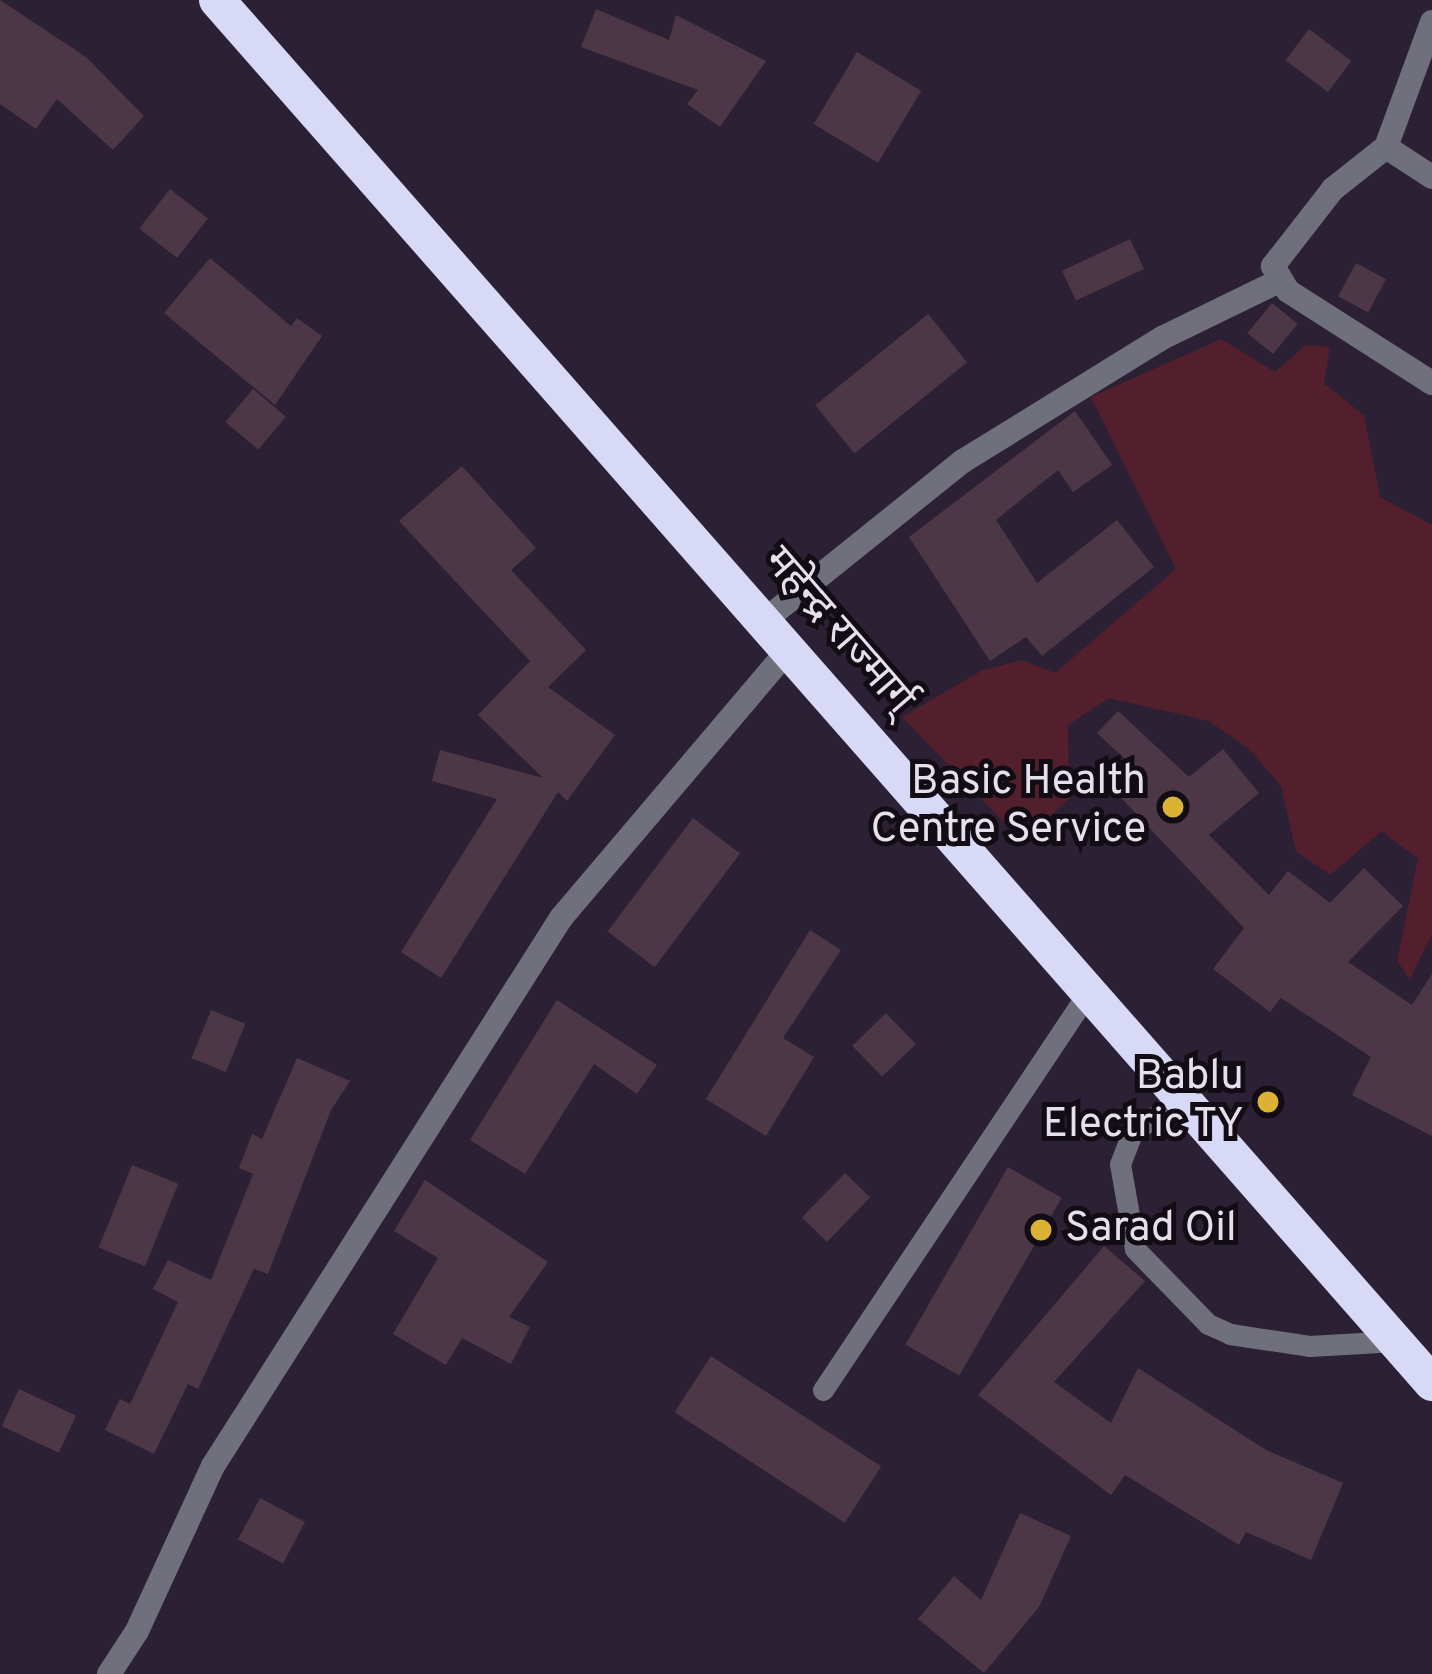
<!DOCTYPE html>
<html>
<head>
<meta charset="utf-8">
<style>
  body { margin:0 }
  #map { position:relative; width:1432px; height:1674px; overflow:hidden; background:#2c2034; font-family:Overpass,"Noto Sans Devanagari",sans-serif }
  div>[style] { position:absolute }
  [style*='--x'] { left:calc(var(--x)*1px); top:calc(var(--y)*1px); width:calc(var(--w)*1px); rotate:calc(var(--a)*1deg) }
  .green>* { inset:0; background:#541f2c }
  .building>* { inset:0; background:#4d3746; transform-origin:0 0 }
  .lane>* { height:21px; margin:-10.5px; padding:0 10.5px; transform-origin:10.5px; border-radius:10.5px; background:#70707c }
  .street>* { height:24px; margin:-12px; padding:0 12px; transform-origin:12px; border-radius:12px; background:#70707c }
  .highway>* { height:36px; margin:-18px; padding:0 18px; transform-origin:18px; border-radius:18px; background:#d8d9f6 }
  .dots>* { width:33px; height:33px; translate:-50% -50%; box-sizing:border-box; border:6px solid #120d15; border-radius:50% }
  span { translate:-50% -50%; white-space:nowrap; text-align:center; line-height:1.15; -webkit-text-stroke:10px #120d15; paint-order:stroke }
  .street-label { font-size:42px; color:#e7dfed }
  .poi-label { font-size:42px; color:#e7dfed }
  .right { translate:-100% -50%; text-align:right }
  .left { translate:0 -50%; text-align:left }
</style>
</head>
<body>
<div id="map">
  <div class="green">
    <i style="clip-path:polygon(1221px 339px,1275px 372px,1306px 345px,1330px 347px,1324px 384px,1364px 415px,1380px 497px,1432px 525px,1432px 934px,1410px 979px,1397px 961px,1418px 859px,1382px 831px,1330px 875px,1296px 851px,1281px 786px,1249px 749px,1209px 721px,1109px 698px,1068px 725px,1069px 799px,1022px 841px,902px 717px,981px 671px,1022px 660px,1055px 673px,1176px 569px,1091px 397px)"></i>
  </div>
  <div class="building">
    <i style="clip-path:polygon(0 0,86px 57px,144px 116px,113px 150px,57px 99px,36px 129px,0 104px)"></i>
    <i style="clip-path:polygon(596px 9px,669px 40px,676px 15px,766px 61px,720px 127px,687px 104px,698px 90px,581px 47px)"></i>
    <i style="left:1309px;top:29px;width:53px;height:39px;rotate:37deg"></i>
    <i style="left:857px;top:52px;width:75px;height:84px;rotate:31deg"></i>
    <i style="left:170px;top:189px;width:48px;height:50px;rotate:38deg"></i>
    <i style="left:1130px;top:239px;width:33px;height:75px;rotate:65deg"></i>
    <i style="clip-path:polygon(210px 258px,291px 326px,297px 318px,322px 336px,275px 405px,164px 313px)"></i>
    <i style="left:1356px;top:263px;width:34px;height:38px;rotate:28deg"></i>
    <i style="left:1272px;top:303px;width:33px;height:39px;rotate:39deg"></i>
    <i style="left:928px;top:314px;width:62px;height:145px;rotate:51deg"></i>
    <i style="left:253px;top:389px;width:43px;height:43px;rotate:40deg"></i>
    <i style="clip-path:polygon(1075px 411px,1112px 465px,1073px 492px,1058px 470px,996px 520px,1037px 583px,1117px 520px,1154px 567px,1042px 656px,1026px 637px,990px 661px,909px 537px)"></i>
    <i style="clip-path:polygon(462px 466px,536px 548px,511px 570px,586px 650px,548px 687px,615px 735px,567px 801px,558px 792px,441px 978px,401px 952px,497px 799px,432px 781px,440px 750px,543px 778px,478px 715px,530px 661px,399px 521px)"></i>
    <i style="clip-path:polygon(1118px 711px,1189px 777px,1223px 749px,1259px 793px,1209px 835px,1269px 895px,1288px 871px,1330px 903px,1364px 868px,1403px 906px,1348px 962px,1412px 1005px,1432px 974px,1432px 1136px,1352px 1095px,1371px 1057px,1281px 998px,1270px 1012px,1213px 969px,1244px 928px,1109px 785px,1128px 762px,1097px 733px)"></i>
    <i style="left:693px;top:818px;width:59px;height:142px;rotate:37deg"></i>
    <i style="clip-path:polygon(810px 930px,841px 950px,783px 1038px,814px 1057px,766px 1136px,706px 1099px)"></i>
    <i style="clip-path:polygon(557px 1000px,657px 1065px,637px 1094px,594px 1064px,525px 1174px,470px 1140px)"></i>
    <i style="left:211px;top:1010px;width:37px;height:52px;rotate:22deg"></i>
    <i style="left:886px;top:1013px;width:43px;height:47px;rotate:46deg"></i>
    <i style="clip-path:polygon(297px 1058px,350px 1081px,331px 1110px,268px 1274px,254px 1269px,198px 1389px,188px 1384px,154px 1454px,105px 1430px,120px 1399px,130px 1404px,178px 1302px,153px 1289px,168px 1260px,211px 1280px,253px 1174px,239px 1168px,252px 1134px,262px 1139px)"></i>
    <i style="left:132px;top:1165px;width:50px;height:89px;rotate:22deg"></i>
    <i style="left:1008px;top:1167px;width:62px;height:205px;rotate:30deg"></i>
    <i style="left:845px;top:1173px;width:35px;height:62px;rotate:44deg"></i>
    <i style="clip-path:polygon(425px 1180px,548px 1262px,509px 1317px,530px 1327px,511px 1364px,462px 1338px,446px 1365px,393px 1334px,438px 1258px,394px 1231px)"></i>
    <i style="clip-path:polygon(1104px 1246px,1145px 1281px,1054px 1382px,1111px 1423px,1138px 1368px,1266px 1450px,1343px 1483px,1311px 1560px,1246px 1532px,1239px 1545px,1125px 1475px,1111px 1495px,978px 1395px)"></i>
    <i style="left:711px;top:1356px;width:203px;height:67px;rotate:33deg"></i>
    <i style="left:19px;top:1389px;width:63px;height:41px;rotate:25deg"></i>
    <i style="left:260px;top:1498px;width:51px;height:47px;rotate:28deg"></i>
    <i style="clip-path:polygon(1020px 1513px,1071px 1536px,1039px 1607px,984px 1673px,918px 1619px,954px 1576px,981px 1600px)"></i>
  </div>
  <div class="lane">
    <i style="--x:1183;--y:1096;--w:63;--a:144"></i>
    <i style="--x:1132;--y:1133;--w:33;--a:111"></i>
    <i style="--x:1120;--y:1164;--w:86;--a:80"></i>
    <i style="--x:1135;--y:1249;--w:105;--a:45.8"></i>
    <i style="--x:1208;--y:1324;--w:24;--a:24"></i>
    <i style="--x:1230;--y:1334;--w:80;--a:8.6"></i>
    <i style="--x:1309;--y:1346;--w:88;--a:-3.3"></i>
    <i style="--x:823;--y:1390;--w:485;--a:-56.3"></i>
  </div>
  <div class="street">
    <i style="--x:1432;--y:22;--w:133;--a:110.2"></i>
    <i style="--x:1386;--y:147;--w:68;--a:141.6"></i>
    <i style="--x:1333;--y:189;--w:98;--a:127.9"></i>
    <i style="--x:1273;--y:266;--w:29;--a:59"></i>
    <i style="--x:1288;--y:291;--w:171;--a:32.6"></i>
    <i style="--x:1386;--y:147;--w:55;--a:33.1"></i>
    <i style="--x:765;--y:620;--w:254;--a:-38.8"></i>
    <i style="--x:963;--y:461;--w:234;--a:-31.7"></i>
    <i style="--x:1162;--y:338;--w:132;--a:-26"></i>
    <i style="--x:109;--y:1674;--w:51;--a:-56.9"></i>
    <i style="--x:137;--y:1631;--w:182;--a:-65.3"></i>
    <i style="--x:213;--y:1466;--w:649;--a:-57.58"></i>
    <i style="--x:561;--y:918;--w:354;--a:-49.7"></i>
  </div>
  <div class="highway">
    <i style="--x:217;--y:0;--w:1841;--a:48.7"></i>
  </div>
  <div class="dots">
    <i style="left:1173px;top:807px;background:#dbb233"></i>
    <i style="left:1268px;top:1102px;background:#dbb233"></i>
    <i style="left:1041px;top:1230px;background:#dbb233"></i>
  </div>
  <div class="street-label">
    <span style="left:837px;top:632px;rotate:49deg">महेन्द्र राज्मार्ग्</span>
  </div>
  <div class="poi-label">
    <span class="right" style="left:1146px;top:807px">Basic Health<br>Centre Service</span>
    <span class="right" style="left:1244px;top:1102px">Bablu<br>Electric TY</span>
    <span class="left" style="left:1065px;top:1230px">Sarad Oil</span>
  </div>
</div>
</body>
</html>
